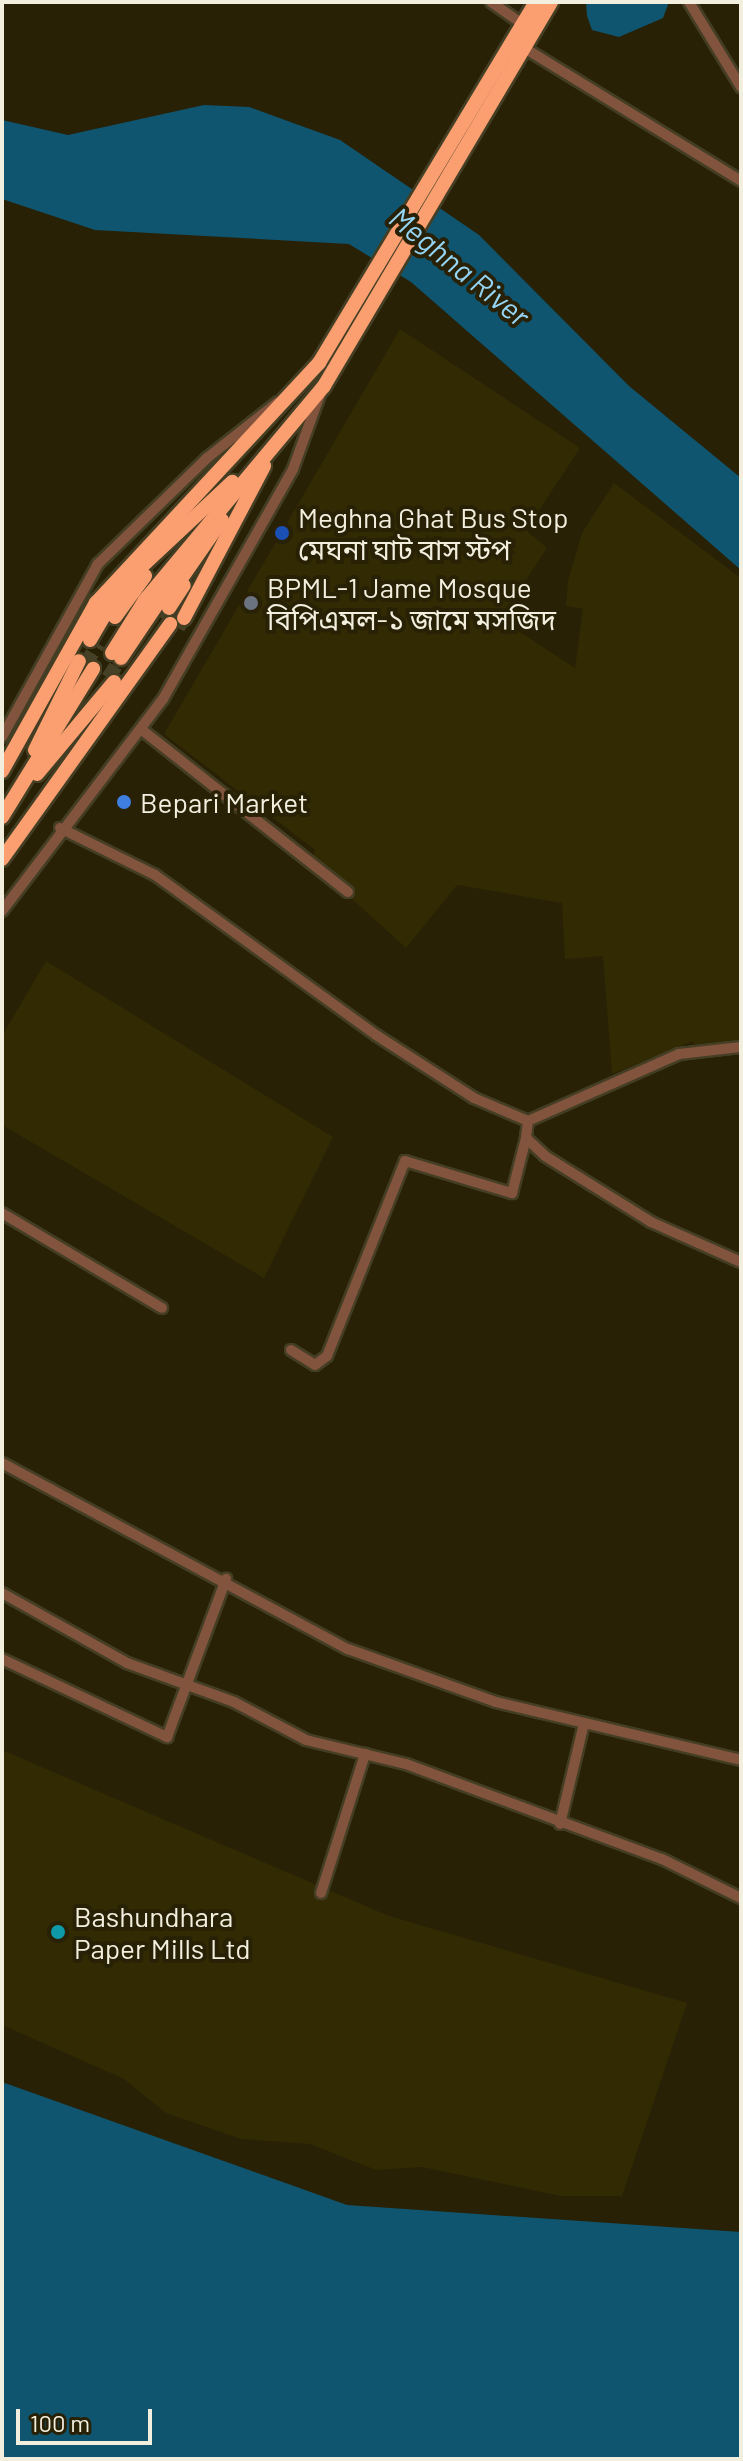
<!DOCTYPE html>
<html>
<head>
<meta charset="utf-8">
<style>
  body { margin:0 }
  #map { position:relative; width:743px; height:2461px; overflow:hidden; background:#282105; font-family:Barlow,"Noto Sans Bengali",sans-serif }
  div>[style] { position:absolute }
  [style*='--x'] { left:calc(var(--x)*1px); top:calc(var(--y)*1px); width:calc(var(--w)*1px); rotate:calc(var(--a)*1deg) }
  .built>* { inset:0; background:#322a03 }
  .water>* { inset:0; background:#0f5570 }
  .highway-tunnel>* { height:14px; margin-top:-7px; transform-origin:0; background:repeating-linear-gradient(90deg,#464026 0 14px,transparent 0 21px) }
  .roads { filter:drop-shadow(2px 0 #443e24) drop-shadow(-2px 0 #443e24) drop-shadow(0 2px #443e24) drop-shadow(0 -2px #443e24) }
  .minor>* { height:10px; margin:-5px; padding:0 5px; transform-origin:5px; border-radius:5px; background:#82543d }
  .highway>* { height:14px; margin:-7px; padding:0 7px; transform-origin:7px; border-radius:7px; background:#fb9f70 }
  .dots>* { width:22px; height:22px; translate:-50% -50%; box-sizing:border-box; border:4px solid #282105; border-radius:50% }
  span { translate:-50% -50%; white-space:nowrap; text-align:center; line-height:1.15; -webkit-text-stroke:8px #282105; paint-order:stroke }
  .poi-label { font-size:28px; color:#f3efdf }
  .left { translate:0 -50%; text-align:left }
  .water-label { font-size:30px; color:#95d4f3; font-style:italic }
  .frame { position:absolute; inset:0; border:4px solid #f3efdf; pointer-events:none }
  .scale { position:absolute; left:16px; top:2409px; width:136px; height:36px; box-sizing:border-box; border:4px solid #f3efdf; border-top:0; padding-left:10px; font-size:24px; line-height:28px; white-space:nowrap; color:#f3efdf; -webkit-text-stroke:6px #282105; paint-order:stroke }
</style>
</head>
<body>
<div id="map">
  <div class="built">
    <i style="clip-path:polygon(400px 329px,580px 448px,526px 530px,547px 548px,500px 619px,575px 668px,583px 609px,566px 606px,568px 581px,582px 533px,614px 483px,741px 578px,741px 1045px,695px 1057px,693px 1041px,612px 1074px,603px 956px,565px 959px,562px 903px,457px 885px,406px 948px,311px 862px,315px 850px,164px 734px)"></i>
    <i style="clip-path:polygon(46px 961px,333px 1137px,264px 1278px,2px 1125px,2px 1036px)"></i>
    <i style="clip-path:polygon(2px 1750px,389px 1916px,687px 2003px,622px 2196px,561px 2196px,422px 2167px,376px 2170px,310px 2144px,241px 2139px,166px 2113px,124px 2079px,2px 2025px)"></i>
  </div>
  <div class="water">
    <i style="clip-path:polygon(669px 2px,663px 18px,619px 37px,592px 30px,587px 16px,586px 2px)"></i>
    <i style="clip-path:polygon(204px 105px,249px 107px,340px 140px,479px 235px,629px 386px,741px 478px,741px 570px,411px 282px,349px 244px,95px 230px,2px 199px,2px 120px,68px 135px)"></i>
    <i style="clip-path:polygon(2px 2082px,347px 2205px,741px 2232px,741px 2459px,2px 2459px)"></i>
  </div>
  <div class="highway-tunnel">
    <i style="--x:163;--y:619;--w:13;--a:-61"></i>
    <i style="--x:178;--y:628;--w:12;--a:-59"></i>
    <i style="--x:85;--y:665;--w:25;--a:-58"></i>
    <i style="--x:108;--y:678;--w:24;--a:-57"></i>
  </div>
  <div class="roads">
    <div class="minor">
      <i style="--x:491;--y:2;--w:40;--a:34.9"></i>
      <i style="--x:689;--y:2;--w:100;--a:58.5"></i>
      <i style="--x:526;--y:49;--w:252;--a:31.5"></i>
      <i style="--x:142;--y:730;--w:262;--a:38.2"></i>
      <i style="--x:2;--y:737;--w:198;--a:-61"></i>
      <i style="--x:98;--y:564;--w:152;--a:-44.2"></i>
      <i style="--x:207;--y:458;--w:90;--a:-38.3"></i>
      <i style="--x:60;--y:828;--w:106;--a:26.3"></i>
      <i style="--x:155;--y:875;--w:273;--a:35.9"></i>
      <i style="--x:376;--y:1035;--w:117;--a:32.7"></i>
      <i style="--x:474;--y:1098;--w:59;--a:23.1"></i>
      <i style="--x:528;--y:1121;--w:165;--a:-23.9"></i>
      <i style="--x:679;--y:1054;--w:62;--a:-6.4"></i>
      <i style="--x:2;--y:911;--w:266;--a:-52.8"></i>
      <i style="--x:163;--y:699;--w:264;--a:-60.5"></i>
      <i style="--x:293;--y:469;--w:79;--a:-70"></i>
      <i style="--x:528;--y:1121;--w:17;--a:97"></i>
      <i style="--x:526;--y:1138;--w:26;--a:43"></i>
      <i style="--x:545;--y:1156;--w:125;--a:31.9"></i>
      <i style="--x:651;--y:1222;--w:98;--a:24"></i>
      <i style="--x:2;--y:1213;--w:186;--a:30.7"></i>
      <i style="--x:291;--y:1350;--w:28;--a:32"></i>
      <i style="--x:315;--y:1365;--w:15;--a:-37"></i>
      <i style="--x:327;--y:1356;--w:210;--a:-68.2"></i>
      <i style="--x:405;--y:1161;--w:112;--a:16.7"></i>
      <i style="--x:512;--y:1193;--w:57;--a:-75.7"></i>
      <i style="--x:2;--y:1463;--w:393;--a:28.3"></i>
      <i style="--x:348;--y:1649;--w:157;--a:19.7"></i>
      <i style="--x:496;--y:1702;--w:252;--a:13.3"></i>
      <i style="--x:2;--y:1593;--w:143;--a:29.2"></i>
      <i style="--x:127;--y:1663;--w:114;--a:20"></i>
      <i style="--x:234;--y:1702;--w:81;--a:27.8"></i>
      <i style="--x:306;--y:1740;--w:103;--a:13.5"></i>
      <i style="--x:406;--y:1764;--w:273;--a:20.4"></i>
      <i style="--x:662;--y:1859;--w:88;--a:26.3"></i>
      <i style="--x:2;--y:1659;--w:183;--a:25.3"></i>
      <i style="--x:167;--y:1737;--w:169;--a:-69.5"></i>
      <i style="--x:560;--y:1824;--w:104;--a:-76.6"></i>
      <i style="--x:321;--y:1893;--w:146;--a:-72.4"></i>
    </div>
    <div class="highway">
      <i style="--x:174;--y:589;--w:84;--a:-55.2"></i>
      <i style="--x:169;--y:608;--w:27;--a:-57"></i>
      <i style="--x:115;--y:617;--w:51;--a:-53.8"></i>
      <i style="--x:184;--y:618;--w:172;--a:-62.2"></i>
      <i style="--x:90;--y:640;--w:64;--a:-59.8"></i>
      <i style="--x:122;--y:585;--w:151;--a:-43.1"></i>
      <i style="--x:112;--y:653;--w:62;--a:-58.1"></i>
      <i style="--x:145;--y:600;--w:279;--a:-50.1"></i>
      <i style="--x:324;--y:386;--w:446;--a:-59.4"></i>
      <i style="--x:121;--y:658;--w:99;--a:-56.1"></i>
      <i style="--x:35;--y:750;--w:99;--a:-63.7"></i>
      <i style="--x:2;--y:771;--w:193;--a:-60.8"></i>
      <i style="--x:96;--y:603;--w:328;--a:-47.1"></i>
      <i style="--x:319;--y:363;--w:421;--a:-59"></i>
      <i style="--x:37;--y:774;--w:120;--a:-50.1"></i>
      <i style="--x:2;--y:817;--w:174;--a:-58.4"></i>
      <i style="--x:2;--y:859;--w:289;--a:-54.4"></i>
    </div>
  </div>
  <div class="dots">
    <i style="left:282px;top:533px;background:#1a4fb4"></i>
    <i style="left:251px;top:603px;background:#6b7280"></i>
    <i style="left:124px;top:802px;background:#3f7fe0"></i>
    <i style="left:58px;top:1932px;background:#0f9aa8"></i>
  </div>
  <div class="poi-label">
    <span class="left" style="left:298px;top:533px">Meghna Ghat Bus Stop<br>মেঘনা ঘাট বাস স্টপ</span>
    <span class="left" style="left:267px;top:603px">BPML-1 Jame Mosque<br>বিপিএমল-১ জামে মসজিদ</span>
    <span class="left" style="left:140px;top:802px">Bepari Market</span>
    <span class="left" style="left:74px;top:1932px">Bashundhara<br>Paper Mills Ltd</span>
  </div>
  <div class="water-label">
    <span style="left:460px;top:266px;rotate:39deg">Meghna River</span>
  </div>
  <div class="frame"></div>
  <div class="scale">100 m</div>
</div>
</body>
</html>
